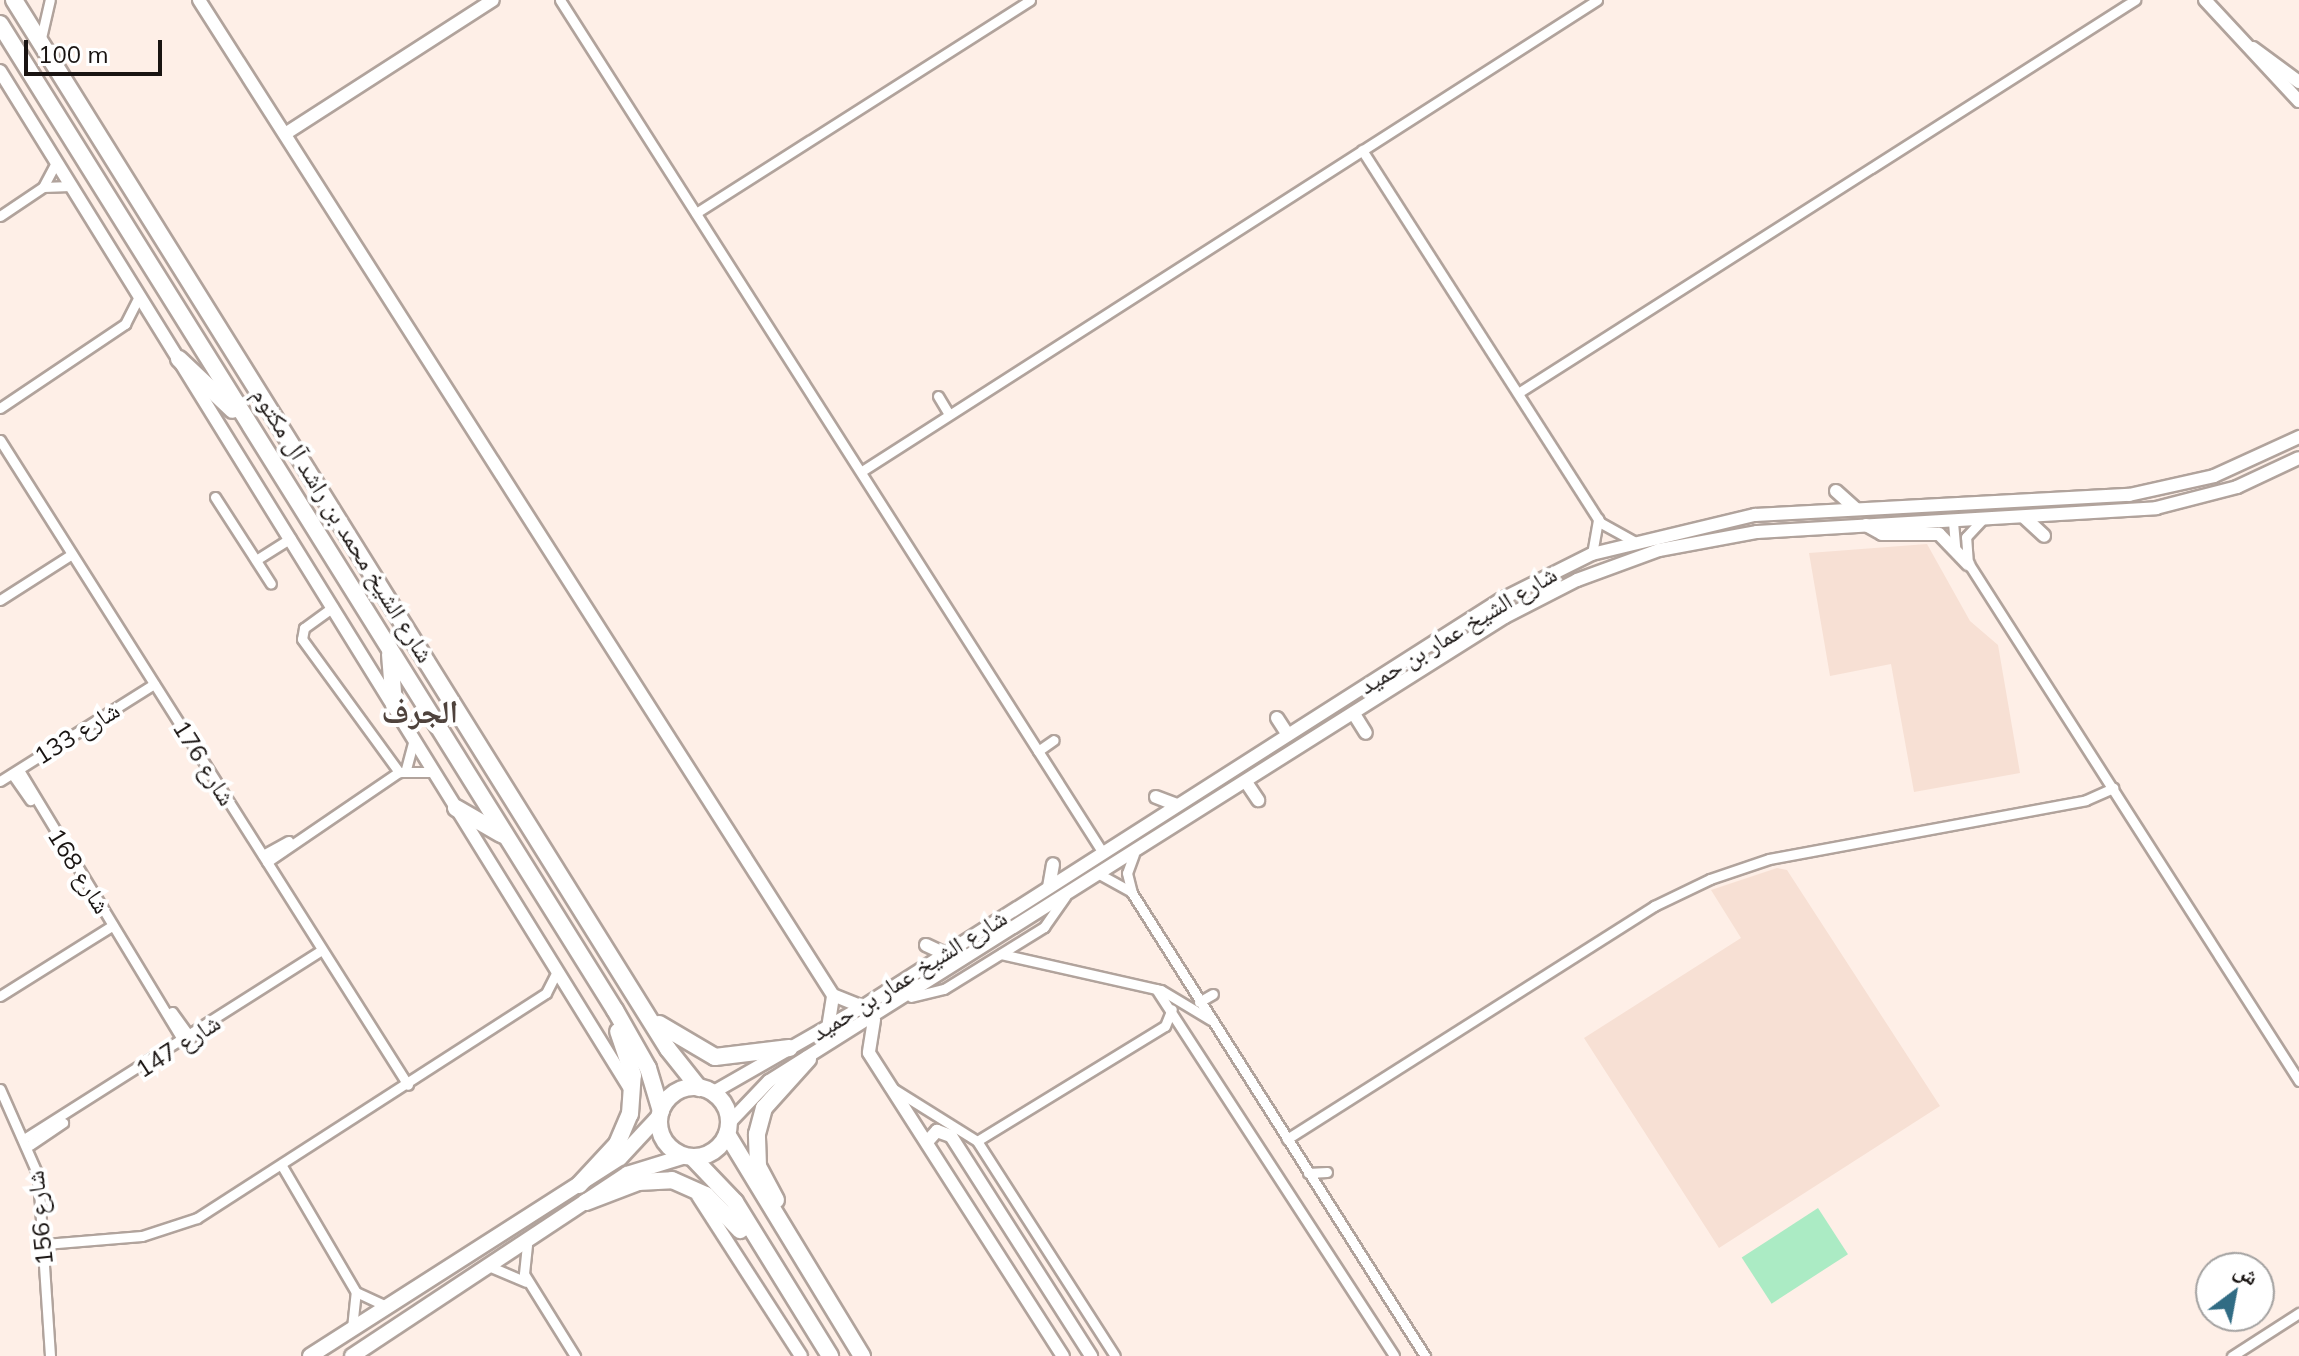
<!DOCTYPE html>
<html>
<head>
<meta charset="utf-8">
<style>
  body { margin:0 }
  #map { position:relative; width:2299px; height:1356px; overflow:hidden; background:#feefe7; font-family:Mulish,"Noto Naskh Arabic",sans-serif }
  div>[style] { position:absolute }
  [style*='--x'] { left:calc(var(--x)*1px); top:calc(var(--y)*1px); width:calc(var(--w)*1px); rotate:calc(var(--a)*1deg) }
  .built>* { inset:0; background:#f7e0d4 }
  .green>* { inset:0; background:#abebc4; transform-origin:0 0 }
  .roads { filter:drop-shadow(2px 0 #b1a39c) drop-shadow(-2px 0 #b1a39c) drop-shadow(0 2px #b1a39c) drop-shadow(0 -2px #b1a39c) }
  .street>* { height:9px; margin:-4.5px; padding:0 4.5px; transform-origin:4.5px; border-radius:4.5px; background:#fff }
  .secondary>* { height:12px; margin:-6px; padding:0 6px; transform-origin:6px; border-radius:6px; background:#fff }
  .primary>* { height:14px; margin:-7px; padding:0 7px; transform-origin:7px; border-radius:7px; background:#fff }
  .highway>* { height:16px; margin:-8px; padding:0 8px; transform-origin:8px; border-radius:8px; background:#fff }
  .highway>.ring { margin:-8px; padding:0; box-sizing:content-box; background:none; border:16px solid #fff; border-radius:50% }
  span { translate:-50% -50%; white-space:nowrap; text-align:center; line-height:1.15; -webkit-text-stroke:8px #fff; paint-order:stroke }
  .street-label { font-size:24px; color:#191412 }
  .district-label { font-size:32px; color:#4f433d; font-weight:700 }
  .north { position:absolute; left:2195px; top:1252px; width:80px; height:80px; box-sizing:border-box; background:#fff; border:2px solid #a3a1a0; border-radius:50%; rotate:32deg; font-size:22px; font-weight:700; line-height:32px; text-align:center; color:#191412 }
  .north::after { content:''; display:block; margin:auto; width:28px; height:36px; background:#316c84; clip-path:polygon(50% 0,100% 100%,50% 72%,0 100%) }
  .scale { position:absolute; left:24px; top:40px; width:138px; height:36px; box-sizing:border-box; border:4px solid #191412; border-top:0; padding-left:10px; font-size:24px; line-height:28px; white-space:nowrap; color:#191412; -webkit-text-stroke:6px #fff; paint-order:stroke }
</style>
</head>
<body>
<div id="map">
  <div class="built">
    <i style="clip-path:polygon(1927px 544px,1970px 621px,1998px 645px,2020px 773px,1914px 792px,1891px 664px,1830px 676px,1809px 553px)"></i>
    <i style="clip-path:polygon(1777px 868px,1787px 870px,1940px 1106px,1719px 1248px,1584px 1038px,1741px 938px,1711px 890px)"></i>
  </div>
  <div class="green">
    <i style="left:1818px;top:1208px;width:55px;height:91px;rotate:57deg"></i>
  </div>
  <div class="roads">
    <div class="street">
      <i style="--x:560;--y:0;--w:1011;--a:57.52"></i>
      <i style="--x:41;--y:38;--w:39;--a:-77"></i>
      <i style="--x:1362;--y:150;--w:443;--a:57.4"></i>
      <i style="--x:1601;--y:523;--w:37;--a:29"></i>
      <i style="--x:43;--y:187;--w:27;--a:-2"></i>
      <i style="--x:696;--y:213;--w:396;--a:-32.5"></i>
      <i style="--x:0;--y:216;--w:52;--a:-34"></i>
      <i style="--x:43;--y:187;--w:26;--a:-62"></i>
      <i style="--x:1518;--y:393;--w:732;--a:-32.5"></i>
      <i style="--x:938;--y:396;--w:21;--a:59"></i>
      <i style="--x:0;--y:408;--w:151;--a:-33.9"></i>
      <i style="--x:125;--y:324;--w:30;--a:-63"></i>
      <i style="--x:0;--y:440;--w:763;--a:57.68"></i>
      <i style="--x:862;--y:471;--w:873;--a:-32.65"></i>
      <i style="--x:215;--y:497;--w:103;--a:57.2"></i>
      <i style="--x:1953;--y:522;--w:25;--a:85"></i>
      <i style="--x:1592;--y:554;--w:36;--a:-80"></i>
      <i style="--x:256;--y:560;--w:41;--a:-32.2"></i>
      <i style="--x:1967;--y:561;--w:617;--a:57.44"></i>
      <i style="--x:1968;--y:564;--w:27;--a:-94"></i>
      <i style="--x:1966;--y:537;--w:23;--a:-47"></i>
      <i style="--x:0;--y:600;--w:85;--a:-32.6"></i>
      <i style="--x:333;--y:607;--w:36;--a:144"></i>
      <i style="--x:304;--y:628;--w:11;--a:100"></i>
      <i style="--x:302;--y:639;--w:165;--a:53.9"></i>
      <i style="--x:1038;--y:751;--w:19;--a:-35"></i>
      <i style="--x:406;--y:769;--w:30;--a:-75"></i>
      <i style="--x:19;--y:770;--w:318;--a:58.8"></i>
      <i style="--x:12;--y:774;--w:32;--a:55"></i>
      <i style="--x:0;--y:781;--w:182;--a:-32.2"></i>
      <i style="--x:1134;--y:854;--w:20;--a:110"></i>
      <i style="--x:1127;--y:873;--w:21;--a:76"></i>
      <i style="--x:1132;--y:893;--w:548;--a:57.67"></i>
      <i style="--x:263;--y:855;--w:29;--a:-29"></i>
      <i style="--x:267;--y:862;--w:160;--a:-34.3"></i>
      <i style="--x:399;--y:772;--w:35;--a:0"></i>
      <i style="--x:1101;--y:875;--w:33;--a:29"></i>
      <i style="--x:1001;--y:954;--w:164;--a:12.7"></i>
      <i style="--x:1161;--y:990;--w:58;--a:31"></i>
      <i style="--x:1156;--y:989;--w:437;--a:57"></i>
      <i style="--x:0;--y:996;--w:133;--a:-32.1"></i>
      <i style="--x:911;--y:997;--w:34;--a:-14"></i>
      <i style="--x:944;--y:989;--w:118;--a:-31.8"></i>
      <i style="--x:1044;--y:927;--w:37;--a:-55"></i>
      <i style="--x:1199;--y:1002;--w:16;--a:-30"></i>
      <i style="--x:172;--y:1012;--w:32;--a:54"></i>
      <i style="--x:889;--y:1086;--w:104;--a:32"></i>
      <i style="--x:977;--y:1141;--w:255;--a:57.3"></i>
      <i style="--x:0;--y:1089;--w:94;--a:66.2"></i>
      <i style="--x:38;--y:1175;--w:181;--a:86.2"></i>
      <i style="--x:27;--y:1137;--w:349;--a:-32.4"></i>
      <i style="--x:1287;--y:1139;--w:435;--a:-32.4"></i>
      <i style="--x:1654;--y:906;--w:62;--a:-25.7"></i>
      <i style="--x:1710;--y:879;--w:62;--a:-18.7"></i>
      <i style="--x:1769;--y:859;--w:322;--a:-10.5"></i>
      <i style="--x:2086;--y:800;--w:30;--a:-24"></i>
      <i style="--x:977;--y:1141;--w:220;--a:-31.5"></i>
      <i style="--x:1165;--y:1026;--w:18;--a:-68"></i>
      <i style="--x:30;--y:1145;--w:40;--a:-34"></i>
      <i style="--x:282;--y:1166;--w:146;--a:59.6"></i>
      <i style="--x:356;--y:1292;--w:33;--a:25"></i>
      <i style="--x:1308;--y:1173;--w:19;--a:-3"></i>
      <i style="--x:45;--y:1244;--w:97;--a:-4.7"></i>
      <i style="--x:142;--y:1236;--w:58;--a:-18.1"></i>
      <i style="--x:197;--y:1218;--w:415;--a:-32.8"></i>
      <i style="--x:546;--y:993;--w:25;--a:-63"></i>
      <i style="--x:527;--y:1245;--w:29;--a:96"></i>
      <i style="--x:524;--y:1274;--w:97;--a:58.1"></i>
      <i style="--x:491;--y:1267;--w:38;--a:23"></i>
      <i style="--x:352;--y:1328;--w:36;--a:-84"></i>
      <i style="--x:2232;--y:1356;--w:80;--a:-32.7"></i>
    </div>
    <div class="secondary">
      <i style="--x:199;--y:0;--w:1180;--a:57.5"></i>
      <i style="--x:833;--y:995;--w:31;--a:22"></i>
      <i style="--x:2205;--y:0;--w:138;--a:47.1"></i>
      <i style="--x:2253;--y:48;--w:57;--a:36.5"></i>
      <i style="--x:0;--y:71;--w:1201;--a:58.24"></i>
      <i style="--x:285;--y:134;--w:247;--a:-32.8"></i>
      <i style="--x:1836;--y:491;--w:27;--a:42"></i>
      <i style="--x:2025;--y:518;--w:26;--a:43"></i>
      <i style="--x:1866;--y:525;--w:18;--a:29"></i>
      <i style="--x:1882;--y:534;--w:57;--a:0"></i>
      <i style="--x:1939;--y:534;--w:42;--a:46"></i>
      <i style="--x:1354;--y:714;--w:22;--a:58"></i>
      <i style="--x:1277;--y:718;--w:20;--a:57"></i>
      <i style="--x:1246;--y:782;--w:22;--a:56"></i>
      <i style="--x:1156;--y:797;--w:22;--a:21"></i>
      <i style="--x:1049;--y:887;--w:23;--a:-80"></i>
      <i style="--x:926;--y:945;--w:21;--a:25"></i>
      <i style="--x:874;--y:1020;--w:33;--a:99"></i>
      <i style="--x:869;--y:1053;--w:360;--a:57.4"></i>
      <i style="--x:828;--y:1028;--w:33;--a:-81"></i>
      <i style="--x:712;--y:1093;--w:173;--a:-29.8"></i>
      <i style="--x:862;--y:1007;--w:757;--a:-32.54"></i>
      <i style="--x:1500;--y:600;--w:103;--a:-26.6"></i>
      <i style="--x:1592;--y:554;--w:168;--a:-13.5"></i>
      <i style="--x:1755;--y:515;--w:375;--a:-3.1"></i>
      <i style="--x:2129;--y:495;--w:87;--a:-12.6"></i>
      <i style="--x:2214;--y:476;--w:94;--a:-24.6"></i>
      <i style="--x:729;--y:1123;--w:58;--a:-46.4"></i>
      <i style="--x:769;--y:1081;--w:870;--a:-32.23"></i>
      <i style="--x:1505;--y:617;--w:81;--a:-27.2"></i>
      <i style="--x:1577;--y:580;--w:87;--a:-20.1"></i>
      <i style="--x:1659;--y:550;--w:100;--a:-10.4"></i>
      <i style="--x:1757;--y:532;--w:400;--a:-3.4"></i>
      <i style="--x:2156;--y:508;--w:84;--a:-14.5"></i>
      <i style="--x:2237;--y:487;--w:68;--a:-25.1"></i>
      <i style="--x:927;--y:1142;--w:15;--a:-48"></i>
      <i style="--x:937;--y:1131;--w:15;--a:20"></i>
      <i style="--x:951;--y:1136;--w:261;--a:57.5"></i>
      <i style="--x:698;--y:1196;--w:190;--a:57.2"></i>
    </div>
    <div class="primary">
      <i style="--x:310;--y:1356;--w:368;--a:-32.6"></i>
      <i style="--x:620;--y:1158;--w:59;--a:-47.1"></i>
      <i style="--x:352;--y:1356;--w:330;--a:-33.5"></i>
      <i style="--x:627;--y:1174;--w:61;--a:-17.2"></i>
    </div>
    <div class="highway">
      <i style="--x:14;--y:0;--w:1236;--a:58.06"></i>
      <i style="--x:668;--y:1049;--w:50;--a:51.5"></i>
      <i style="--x:0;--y:24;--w:1162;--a:58.05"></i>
      <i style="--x:615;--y:1010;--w:67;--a:60.4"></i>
      <i style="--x:648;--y:1068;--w:45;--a:73.2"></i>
      <i style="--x:179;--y:359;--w:74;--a:43.4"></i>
      <i style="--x:390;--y:654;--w:51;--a:85.5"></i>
      <i style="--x:456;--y:808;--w:54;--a:29.9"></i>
      <i style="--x:659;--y:1024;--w:65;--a:30.5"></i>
      <i style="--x:715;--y:1057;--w:75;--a:-6.9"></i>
      <i class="ring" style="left:659px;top:1087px;width:54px;height:54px"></i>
      <i style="--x:727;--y:1134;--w:260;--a:58.7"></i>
      <i style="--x:693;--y:1158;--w:61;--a:46.3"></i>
      <i style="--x:735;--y:1202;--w:181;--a:58.3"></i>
      <i style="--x:579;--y:1185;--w:56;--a:-47.2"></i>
      <i style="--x:617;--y:1144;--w:33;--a:-67"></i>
      <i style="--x:630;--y:1114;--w:39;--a:-86"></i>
      <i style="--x:633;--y:1075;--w:46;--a:-108.8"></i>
      <i style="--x:776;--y:1200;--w:38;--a:-118"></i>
      <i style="--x:758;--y:1166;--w:32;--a:-92"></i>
      <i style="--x:757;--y:1134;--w:27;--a:-75"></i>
      <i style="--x:764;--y:1108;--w:66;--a:-48.1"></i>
      <i style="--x:586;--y:1202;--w:56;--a:-21"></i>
      <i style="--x:638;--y:1182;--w:34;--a:-3"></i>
      <i style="--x:672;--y:1180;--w:37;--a:24"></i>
      <i style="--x:706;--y:1195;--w:49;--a:45.8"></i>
    </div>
  </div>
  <div class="street-label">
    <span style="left:343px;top:525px;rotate:58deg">شارع الشيخ محمد بن راشد آل مكتوم</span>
    <span style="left:1458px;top:630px;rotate:-31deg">شارع الشيخ عمار بن حميد</span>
    <span style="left:77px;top:733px;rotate:-32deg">شارع 133</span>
    <span style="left:204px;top:763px;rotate:58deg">شارع 176</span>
    <span style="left:79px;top:871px;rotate:58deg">شارع 168</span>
    <span style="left:909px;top:975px;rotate:-32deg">شارع الشيخ عمار بن حميد</span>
    <span style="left:178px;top:1046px;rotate:-33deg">شارع 147</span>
    <span style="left:40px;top:1218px;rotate:-96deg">شارع 156</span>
  </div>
  <div class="district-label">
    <span style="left:420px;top:711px">الجرف</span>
  </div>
  <div class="north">ش</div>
  <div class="scale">100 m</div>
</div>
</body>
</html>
